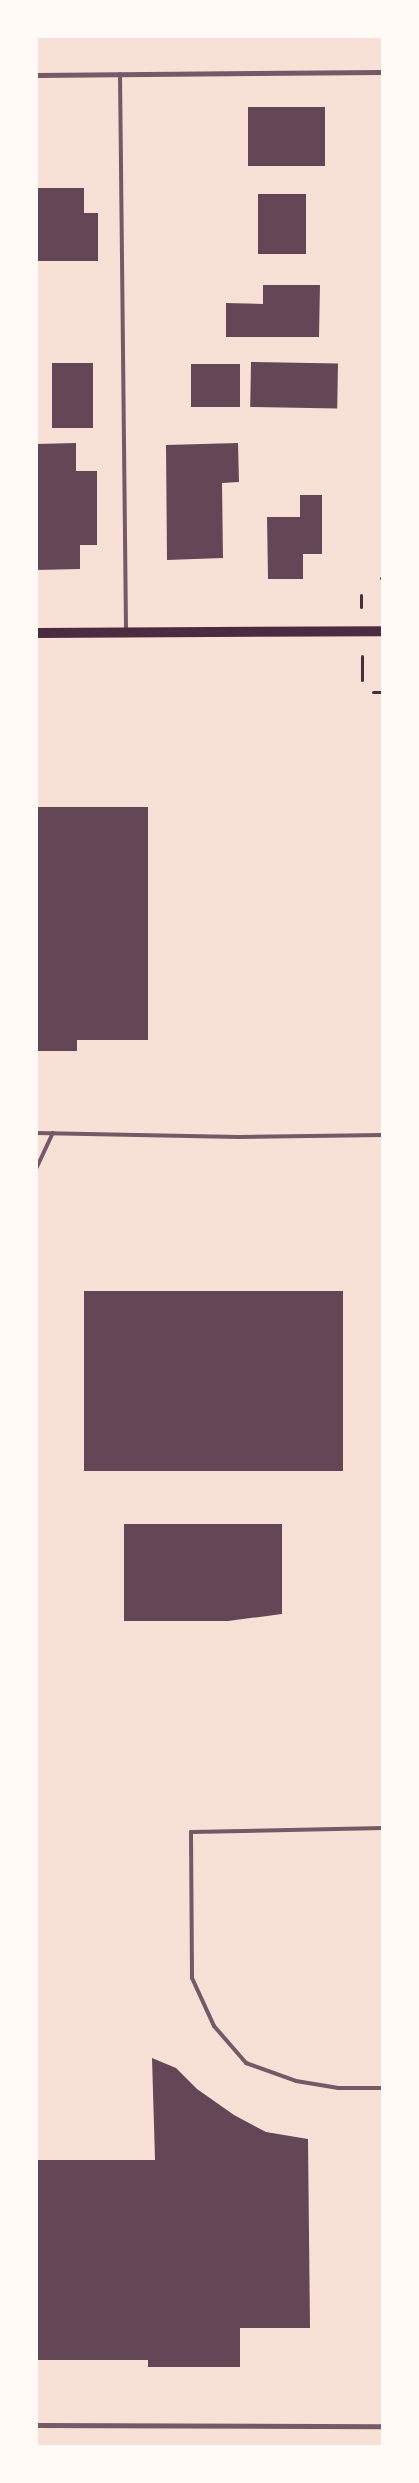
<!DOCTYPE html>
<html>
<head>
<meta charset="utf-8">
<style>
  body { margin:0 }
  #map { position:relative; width:419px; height:2483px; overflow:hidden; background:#f7e1d7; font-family:"Public Sans",sans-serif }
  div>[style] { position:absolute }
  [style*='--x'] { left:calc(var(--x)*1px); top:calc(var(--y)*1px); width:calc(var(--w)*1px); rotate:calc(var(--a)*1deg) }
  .building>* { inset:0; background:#644757; transform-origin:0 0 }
  .path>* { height:3px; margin:-1.5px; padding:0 1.5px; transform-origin:1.5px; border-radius:1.5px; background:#4a2c40 }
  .service>* { height:4px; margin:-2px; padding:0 2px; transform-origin:2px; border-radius:2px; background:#755966 }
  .minor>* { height:5px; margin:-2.5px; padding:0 2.5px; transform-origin:2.5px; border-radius:2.5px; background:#755966 }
  .secondary>* { height:10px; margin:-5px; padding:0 5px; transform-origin:5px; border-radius:5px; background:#4a2c40 }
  span { translate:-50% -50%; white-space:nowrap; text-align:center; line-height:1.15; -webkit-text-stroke:4px #fffaf5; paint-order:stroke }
  .frame { position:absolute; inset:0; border:38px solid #fffaf5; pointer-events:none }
</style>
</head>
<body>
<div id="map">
  <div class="building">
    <i style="left:248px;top:107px;width:77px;height:59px"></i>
    <i style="clip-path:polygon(36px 188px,84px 188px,84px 213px,98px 213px,98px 261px,36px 261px)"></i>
    <i style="left:258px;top:194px;width:48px;height:60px"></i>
    <i style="clip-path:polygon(263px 285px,320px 285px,319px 337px,226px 337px,226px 303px,263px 304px)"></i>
    <i style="left:251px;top:362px;width:87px;height:45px;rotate:1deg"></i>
    <i style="left:52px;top:363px;width:41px;height:65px"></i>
    <i style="left:191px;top:364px;width:49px;height:43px"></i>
    <i style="clip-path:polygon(76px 443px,76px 471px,97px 471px,97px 545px,80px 545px,80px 569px,36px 570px,36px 444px)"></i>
    <i style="clip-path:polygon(238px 443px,239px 482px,222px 483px,223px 558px,167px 560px,166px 445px)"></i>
    <i style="clip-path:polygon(300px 495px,322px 495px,322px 554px,303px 554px,303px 579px,268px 579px,267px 517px,300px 517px)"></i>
    <i style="clip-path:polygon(36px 807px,148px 807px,148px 1040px,77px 1040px,77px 1051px,36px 1051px)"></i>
    <i style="left:84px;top:1291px;width:259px;height:180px"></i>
    <i style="clip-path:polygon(124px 1524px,282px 1524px,282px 1614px,228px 1621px,124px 1621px)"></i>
    <i style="clip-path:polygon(152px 2058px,176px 2068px,197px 2089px,234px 2115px,266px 2132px,308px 2139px,310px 2328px,240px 2328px,240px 2367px,148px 2367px,148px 2360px,36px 2360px,36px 2160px,155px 2160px)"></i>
  </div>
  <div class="path">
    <i style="--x:381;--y:578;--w:2;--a:0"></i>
    <i style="--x:361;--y:595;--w:12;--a:90"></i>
    <i style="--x:362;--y:656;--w:24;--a:90"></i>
    <i style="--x:373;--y:692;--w:10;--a:0"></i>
  </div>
  <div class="service">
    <i style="--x:120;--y:74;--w:557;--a:89.38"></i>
    <i style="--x:36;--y:1133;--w:203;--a:1.1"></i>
    <i style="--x:239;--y:1137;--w:144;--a:-0.8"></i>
    <i style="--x:36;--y:1169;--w:40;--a:-65"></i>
    <i style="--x:383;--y:1828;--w:192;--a:178.8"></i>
    <i style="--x:191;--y:1832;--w:146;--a:89.6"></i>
    <i style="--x:192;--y:1978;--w:53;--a:65.4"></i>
    <i style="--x:214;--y:2026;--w:49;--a:49.1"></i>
    <i style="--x:246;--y:2063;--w:53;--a:19.8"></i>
    <i style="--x:296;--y:2081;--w:43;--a:9.5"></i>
    <i style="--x:338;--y:2088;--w:45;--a:0"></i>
  </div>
  <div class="minor">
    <i style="--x:36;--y:75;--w:347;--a:-0.5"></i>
    <i style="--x:36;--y:2425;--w:347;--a:0.2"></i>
  </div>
  <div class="secondary">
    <i style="--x:36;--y:633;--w:347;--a:-0.3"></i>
  </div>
  <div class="frame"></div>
</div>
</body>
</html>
